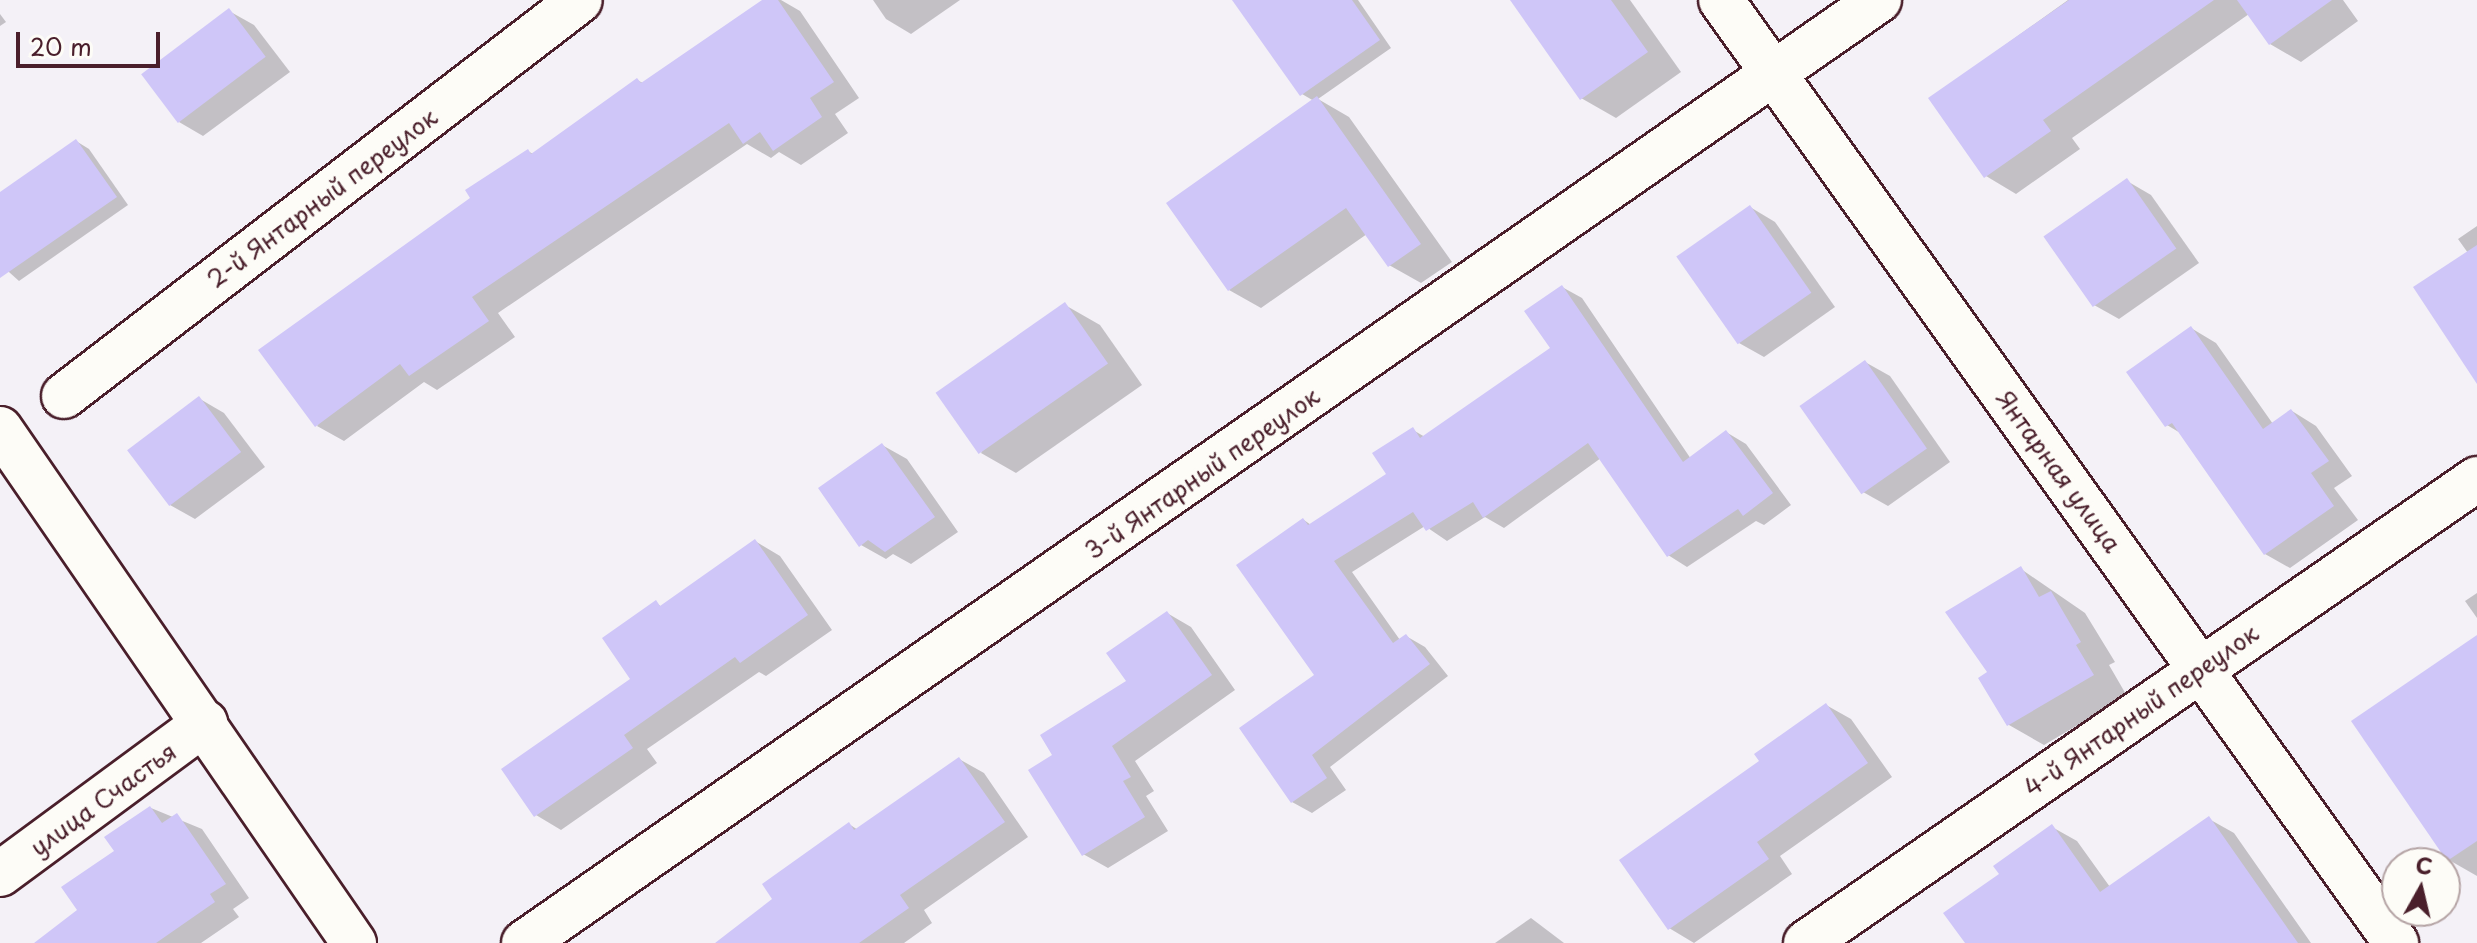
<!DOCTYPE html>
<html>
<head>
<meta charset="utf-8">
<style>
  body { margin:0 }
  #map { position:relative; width:2477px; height:943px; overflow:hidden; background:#f4f1f7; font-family:"Playpen Sans",sans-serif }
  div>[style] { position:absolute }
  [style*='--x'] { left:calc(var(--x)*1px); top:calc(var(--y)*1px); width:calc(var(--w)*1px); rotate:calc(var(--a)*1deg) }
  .shadow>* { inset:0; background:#0003 }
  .building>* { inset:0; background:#cfc6f8; transform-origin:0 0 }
  .roads { filter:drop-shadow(2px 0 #4a1f2b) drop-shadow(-2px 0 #4a1f2b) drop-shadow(0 2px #4a1f2b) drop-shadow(0 -2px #4a1f2b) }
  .minor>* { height:44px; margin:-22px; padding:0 22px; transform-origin:22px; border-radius:22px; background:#fdfcf7 }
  span { translate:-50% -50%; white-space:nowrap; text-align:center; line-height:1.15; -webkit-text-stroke:7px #fdfcf7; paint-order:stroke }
  .street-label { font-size:24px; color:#4a1f2b }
  .north { position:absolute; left:2381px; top:847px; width:80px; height:80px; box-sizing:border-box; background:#fdfcf7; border:2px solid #b5a4a5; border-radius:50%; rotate:8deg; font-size:22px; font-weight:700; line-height:32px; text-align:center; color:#4a1f2b }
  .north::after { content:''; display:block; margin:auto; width:28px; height:36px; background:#4a1f2b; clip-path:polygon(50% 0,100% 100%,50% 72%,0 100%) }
  .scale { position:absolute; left:16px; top:32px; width:144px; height:36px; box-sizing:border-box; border:4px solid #4a1f2b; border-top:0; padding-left:10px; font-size:24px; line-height:28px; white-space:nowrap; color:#4a1f2b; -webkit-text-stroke:6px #fdfcf7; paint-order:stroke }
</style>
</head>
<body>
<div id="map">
  <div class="shadow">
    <i style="clip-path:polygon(766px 0,781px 0,800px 11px,859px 98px,835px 114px,848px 133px,801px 165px,779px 152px,771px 158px,747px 144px,498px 313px,515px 337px,437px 390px,424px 382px,344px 441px,317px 426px,473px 198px,528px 151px,533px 154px,637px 80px,643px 83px)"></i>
    <i style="clip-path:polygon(873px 0,960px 0,911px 34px,886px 19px)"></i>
    <i style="clip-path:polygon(1261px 0,1358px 0,1391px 48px,1318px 99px,1349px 117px,1452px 262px,1421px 283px,1389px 265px,1367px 234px,1261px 308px,1229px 290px,1314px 101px,1302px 94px)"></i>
    <i style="clip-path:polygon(1537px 0,1630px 0,1681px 72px,1616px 118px,1581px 98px)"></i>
    <i style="clip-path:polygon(2068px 0,2343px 0,2358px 21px,2301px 62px,2270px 44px,2249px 14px,2072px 138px,2080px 149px,2016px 194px,1986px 176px,1931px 98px)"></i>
    <i style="clip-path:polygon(229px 11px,254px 25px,290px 72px,203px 136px,179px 122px)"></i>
    <i style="clip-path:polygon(0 14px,6px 22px,0 26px)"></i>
    <i style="clip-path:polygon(76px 141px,89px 149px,128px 205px,19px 281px,0 264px,0 195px)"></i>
    <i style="clip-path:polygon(2127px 181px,2151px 195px,2199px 263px,2119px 319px,2094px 305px)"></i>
    <i style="clip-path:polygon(1750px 207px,1775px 222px,1835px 307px,1764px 357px,1739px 343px)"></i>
    <i style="clip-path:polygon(2477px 226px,2477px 365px,2468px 253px,2458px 239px)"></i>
    <i style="clip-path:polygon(1562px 287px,1582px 298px,1691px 459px,1726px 432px,1746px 444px,1791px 505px,1764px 525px,1756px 521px,1687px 567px,1668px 555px,1601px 458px,1504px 528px,1485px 517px,1447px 541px,1425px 526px,1352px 572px,1400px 640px,1406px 636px,1425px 647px,1448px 676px,1330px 767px,1346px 790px,1312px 813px,1292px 802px,1317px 676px,1304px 520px,1311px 525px,1389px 474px,1413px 430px,1425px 437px,1553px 348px)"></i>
    <i style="clip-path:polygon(1065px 305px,1100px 325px,1142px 385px,1016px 473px,981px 453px)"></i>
    <i style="clip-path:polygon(2191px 328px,2216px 343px,2273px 424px,2292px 411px,2316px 426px,2352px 476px,2334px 488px,2358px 520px,2290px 568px,2265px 554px,2182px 434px,2167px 425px)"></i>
    <i style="clip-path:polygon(1865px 362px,1890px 376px,1950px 462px,1888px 506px,1863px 492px)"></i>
    <i style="clip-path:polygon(200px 399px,224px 413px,265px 467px,195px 519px,170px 505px)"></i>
    <i style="clip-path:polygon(882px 445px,907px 459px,958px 532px,911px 564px,893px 554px,886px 559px,861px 545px)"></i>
    <i style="clip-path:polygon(755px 541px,780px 556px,832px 630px,766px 676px,759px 672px,647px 749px,657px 763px,561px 830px,536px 815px,633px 679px,656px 603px,662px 607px)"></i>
    <i style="clip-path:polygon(2021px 569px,2085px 613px,2115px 662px,2109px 665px,2127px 696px,2044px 745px,2009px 725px,1981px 679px,1990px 673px)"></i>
    <i style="clip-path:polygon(2477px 593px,2477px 618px,2465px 601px)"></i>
    <i style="clip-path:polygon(1167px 613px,1191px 627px,1235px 690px,1135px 761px,1154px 791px,1146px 796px,1168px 831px,1108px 868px,1083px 854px,1055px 756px,1129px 682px)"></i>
    <i style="clip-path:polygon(2477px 637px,2477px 876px,2449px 860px)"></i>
    <i style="clip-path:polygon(1826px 705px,1851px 719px,1892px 777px,1780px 856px,1792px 874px,1694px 943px,1669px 928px,1762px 761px)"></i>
    <i style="clip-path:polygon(959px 759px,984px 773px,1028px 837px,924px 910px,932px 923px,904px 943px,718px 943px,775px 899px,849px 824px,858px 830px)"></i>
    <i style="clip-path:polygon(151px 808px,202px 829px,249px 898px,233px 909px,239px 917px,201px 943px,37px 943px,79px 910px)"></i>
    <i style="clip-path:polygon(2209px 819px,2234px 833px,2311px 943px,1967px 943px,2002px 875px,2052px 827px,2077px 841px,2110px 887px)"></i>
    <i style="clip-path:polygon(1531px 918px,1564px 943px,1495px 943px)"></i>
  </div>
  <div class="building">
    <i style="clip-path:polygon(762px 0,778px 0,834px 82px,810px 98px,822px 117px,773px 151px,760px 132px,743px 144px,729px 123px,472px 297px,489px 321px,409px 376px,400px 364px,315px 427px,258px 350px,470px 198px,465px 190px,528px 149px,531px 154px,637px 78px,641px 83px)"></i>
    <i style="clip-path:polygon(1232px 0,1352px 0,1380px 40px,1300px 96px)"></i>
    <i style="clip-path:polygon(1510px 0,1611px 0,1648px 52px,1580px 100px)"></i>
    <i style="clip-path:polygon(2069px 0,2214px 0,2043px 120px,2051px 131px,1984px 178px,1928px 98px)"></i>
    <i style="clip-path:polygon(2237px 0,2332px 0,2269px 45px)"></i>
    <i style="left:229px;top:8px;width:61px;height:110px;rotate:53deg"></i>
    <i style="clip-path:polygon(1317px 96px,1421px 244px,1388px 267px,1346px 208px,1228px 291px,1166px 203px)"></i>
    <i style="clip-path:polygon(76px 139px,117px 197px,0 278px,0 192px)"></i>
    <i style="left:2127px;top:178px;width:86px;height:102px;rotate:55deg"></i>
    <i style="left:1750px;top:205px;width:107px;height:90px;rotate:55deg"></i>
    <i style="clip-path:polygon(2477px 245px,2477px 384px,2413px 287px)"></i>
    <i style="clip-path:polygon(1562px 285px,1683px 462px,1726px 430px,1773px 493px,1743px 516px,1738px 509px,1667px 557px,1588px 443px,1483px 518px,1473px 502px,1426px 531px,1413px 512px,1334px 561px,1393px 643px,1406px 634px,1430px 664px,1312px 755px,1327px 778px,1291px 803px,1239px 728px,1314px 675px,1236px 565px,1303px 518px,1308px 525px,1386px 474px,1372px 453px,1413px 427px,1420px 438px,1550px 348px,1524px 311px)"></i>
    <i style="left:1065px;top:302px;width:75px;height:158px;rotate:55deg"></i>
    <i style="clip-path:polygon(2191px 326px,2263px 429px,2291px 409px,2329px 461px,2311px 473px,2334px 506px,2264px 555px,2172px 423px,2165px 427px,2126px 372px)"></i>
    <i style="left:1865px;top:360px;width:108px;height:80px;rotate:55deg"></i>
    <i style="left:199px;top:396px;width:70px;height:90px;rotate:53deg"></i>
    <i style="clip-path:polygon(882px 443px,935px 517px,885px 552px,868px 540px,859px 547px,818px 488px)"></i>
    <i style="clip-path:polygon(755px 539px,808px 615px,740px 663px,735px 657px,624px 735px,633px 748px,534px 817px,501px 769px,630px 679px,602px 638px,656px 600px,660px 606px)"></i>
    <i style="clip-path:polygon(2021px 566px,2039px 597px,2051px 591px,2081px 642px,2076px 645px,2094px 675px,2007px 726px,1978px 678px,1987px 672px,1945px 612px)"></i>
    <i style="clip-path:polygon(1167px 611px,1212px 675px,1112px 746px,1131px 777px,1123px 781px,1145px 817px,1082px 856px,1028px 770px,1052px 755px,1040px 735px,1126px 681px,1106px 653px)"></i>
    <i style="clip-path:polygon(2477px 635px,2477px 841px,2447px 861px,2351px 721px)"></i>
    <i style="clip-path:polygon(1826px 703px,1868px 763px,1757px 842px,1769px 859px,1668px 930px,1619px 860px,1759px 761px,1754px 754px)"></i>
    <i style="clip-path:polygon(959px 757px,1005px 822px,900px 895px,909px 908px,859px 943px,715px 943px,772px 899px,762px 884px,849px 822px,854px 830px)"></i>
    <i style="clip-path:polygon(150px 806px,162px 823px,177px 813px,226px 884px,210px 894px,215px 902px,156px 943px,34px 943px,77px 910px,61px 887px,114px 851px,104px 837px)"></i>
    <i style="clip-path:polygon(2209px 816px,2298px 943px,1965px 943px,1943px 913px,1999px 874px,1993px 866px,2052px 824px,2100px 892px)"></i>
  </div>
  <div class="roads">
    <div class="minor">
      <i style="--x:1721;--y:0;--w:1160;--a:54.4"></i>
      <i style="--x:64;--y:396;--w:650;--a:-37.5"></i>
      <i style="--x:0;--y:429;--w:624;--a:55.44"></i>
      <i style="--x:0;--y:874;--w:255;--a:-36.4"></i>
      <i style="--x:524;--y:943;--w:1651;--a:-34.84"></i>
      <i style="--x:1806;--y:943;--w:816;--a:-34.66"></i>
    </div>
  </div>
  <div class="street-label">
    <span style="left:322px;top:198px;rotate:-37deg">2-й Янтарный переулок</span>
    <span style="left:2059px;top:471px;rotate:54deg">Янтарная улица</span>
    <span style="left:1202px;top:473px;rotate:-35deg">3-й Янтарный переулок</span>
    <span style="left:2141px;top:710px;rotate:-35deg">4-й Янтарный переулок</span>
    <span style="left:103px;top:799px;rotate:-36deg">улица Счастья</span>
  </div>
  <div class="north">С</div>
  <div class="scale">20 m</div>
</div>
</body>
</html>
